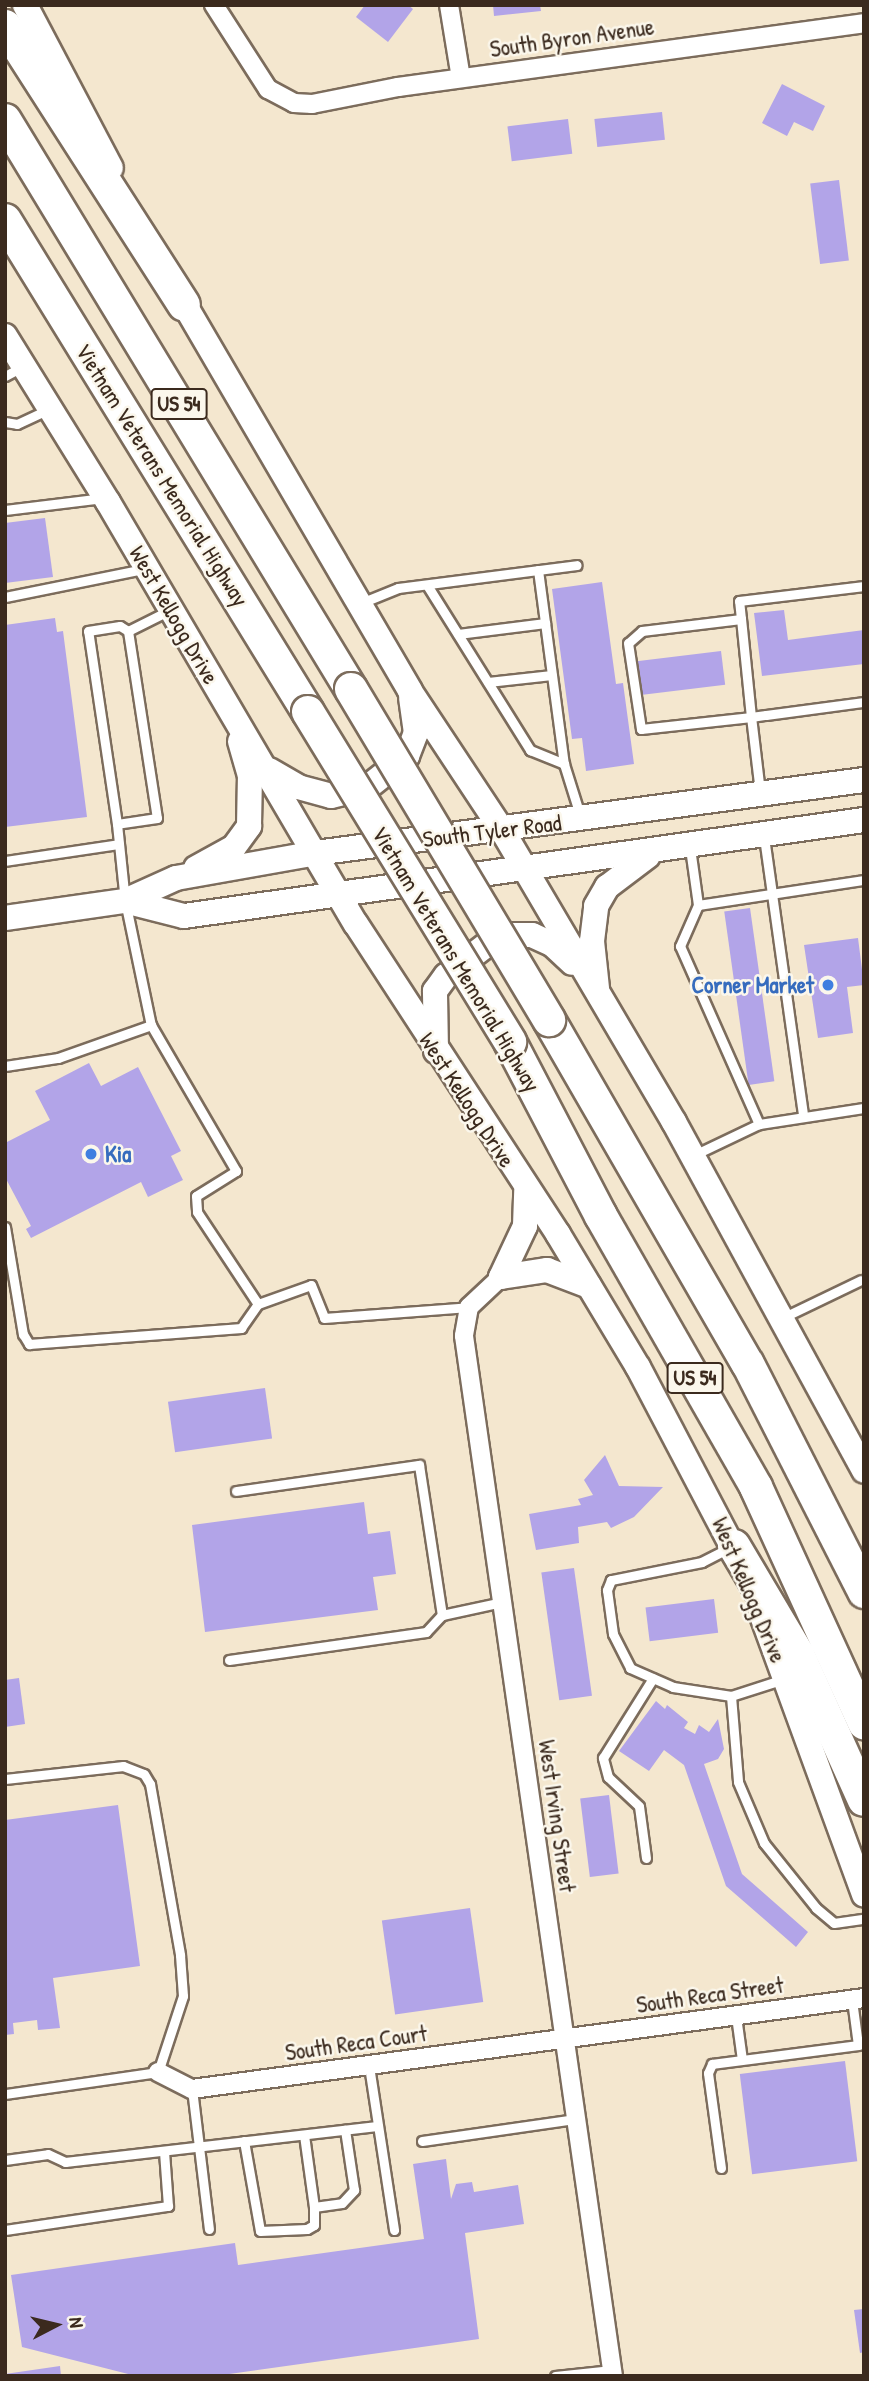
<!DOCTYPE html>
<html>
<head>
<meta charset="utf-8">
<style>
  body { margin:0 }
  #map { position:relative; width:869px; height:2381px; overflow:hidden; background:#f4e7cf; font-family:"Patrick Hand",sans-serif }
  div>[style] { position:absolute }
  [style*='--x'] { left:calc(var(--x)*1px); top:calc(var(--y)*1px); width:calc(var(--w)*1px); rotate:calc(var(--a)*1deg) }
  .building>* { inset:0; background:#b2a4e8; transform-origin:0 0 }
  .roads { filter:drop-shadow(2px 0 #7c6c5c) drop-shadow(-2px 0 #7c6c5c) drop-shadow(0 2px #7c6c5c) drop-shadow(0 -2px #7c6c5c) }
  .lane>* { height:9px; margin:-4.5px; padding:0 4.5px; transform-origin:4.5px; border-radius:4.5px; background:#fff }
  .street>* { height:18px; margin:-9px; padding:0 9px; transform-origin:9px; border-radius:9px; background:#fff }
  .secondary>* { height:24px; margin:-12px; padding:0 12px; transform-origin:12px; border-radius:12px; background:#fff }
  .highway>* { height:32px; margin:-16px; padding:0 16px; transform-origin:16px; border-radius:16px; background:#fff }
  .bridges { filter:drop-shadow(2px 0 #7c6c5c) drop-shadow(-2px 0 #7c6c5c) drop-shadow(0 2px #7c6c5c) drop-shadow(0 -2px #7c6c5c) }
  .highway-bridge>* { height:32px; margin:-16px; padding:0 16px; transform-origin:16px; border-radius:16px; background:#fff }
  .dots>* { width:19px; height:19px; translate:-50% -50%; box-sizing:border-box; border:4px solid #fbf7ec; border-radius:50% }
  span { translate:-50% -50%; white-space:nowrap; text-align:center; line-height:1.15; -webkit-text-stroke:5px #fbf7ec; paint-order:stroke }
  .shield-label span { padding:2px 5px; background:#fbf7ec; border:2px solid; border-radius:5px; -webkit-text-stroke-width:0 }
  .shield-label { font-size:21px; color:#3b2a1e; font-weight:700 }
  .street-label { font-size:23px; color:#3b2a1e }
  .shop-label { font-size:23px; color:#366cbe; font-weight:700 }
  .right { translate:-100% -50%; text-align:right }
  .left { translate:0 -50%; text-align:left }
  .frame { position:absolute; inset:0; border:7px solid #3b2a1e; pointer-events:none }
  .north { position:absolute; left:21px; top:2290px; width:70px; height:70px; -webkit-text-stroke:5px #fbf7ec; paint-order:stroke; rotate:83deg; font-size:19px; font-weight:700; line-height:28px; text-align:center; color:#3b2a1e }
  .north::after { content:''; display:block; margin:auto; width:24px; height:32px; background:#3b2a1e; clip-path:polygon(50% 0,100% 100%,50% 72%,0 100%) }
</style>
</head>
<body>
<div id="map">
  <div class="building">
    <i style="clip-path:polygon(365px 5px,408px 5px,413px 9px,388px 42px,356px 17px)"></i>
    <i style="clip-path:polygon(493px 5px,540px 5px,541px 11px,494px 16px)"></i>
    <i style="clip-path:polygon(782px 84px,825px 106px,813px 131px,794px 122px,787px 136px,762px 123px)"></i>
    <i style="left:662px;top:112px;width:28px;height:68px;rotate:84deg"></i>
    <i style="left:568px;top:119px;width:35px;height:61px;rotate:83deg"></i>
    <i style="left:839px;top:180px;width:81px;height:29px;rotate:83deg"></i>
    <i style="clip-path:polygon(45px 518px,53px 577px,5px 583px,5px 523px)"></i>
    <i style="clip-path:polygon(602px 582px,616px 684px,623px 683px,634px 764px,586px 771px,582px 738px,572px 739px,552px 589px)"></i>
    <i style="clip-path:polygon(784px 610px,788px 640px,864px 630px,864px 664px,762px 676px,754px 613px)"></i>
    <i style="clip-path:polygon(55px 618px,57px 632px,63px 631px,87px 817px,5px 827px,5px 625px)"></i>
    <i style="left:721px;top:651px;width:34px;height:85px;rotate:83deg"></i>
    <i style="left:750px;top:908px;width:175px;height:26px;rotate:82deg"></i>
    <i style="clip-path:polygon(858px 938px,864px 985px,847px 987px,853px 1033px,818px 1038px,804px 945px)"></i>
    <i style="clip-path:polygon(89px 1063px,101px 1086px,138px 1067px,181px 1151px,171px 1156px,183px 1180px,148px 1197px,141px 1182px,31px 1238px,26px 1229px,31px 1226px,5px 1177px,5px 1143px,50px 1120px,35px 1091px)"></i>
    <i style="left:265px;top:1388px;width:51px;height:98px;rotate:82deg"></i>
    <i style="clip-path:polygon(605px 1455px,619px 1486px,663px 1487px,634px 1517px,611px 1528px,607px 1522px,578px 1527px,579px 1543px,536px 1550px,529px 1514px,581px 1505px,578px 1499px,593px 1495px,584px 1480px)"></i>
    <i style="clip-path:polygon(364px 1502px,368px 1534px,390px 1531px,396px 1574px,373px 1577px,378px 1610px,205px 1632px,192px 1525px)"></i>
    <i style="left:574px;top:1568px;width:129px;height:33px;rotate:82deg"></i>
    <i style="left:714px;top:1599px;width:34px;height:69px;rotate:83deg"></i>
    <i style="clip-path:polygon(19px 1678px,25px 1724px,5px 1727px,5px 1680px)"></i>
    <i style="clip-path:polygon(656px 1701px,665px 1709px,667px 1705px,688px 1722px,684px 1728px,695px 1734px,699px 1725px,709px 1732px,718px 1719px,724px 1749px,718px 1759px,704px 1764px,742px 1874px,808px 1932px,796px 1947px,726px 1886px,684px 1765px,664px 1750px,649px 1771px,619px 1751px)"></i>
    <i style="left:609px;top:1795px;width:79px;height:29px;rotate:83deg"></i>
    <i style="clip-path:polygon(118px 1805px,140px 1966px,53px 1978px,60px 2028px,38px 2030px,37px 2020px,13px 2023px,14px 2034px,5px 2035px,5px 1820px)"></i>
    <i style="left:470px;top:1908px;width:95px;height:89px;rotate:82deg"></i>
    <i style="left:845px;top:2061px;width:101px;height:106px;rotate:83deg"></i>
    <i style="clip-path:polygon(446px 2159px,451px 2199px,456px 2184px,472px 2182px,474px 2192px,518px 2185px,524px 2224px,465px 2233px,479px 2339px,215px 2376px,136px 2376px,22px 2347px,11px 2275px,235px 2243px,238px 2265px,424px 2239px,413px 2164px)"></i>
    <i style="clip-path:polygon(864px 2309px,864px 2352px,860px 2353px,854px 2310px)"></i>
    <i style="clip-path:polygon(60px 2366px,61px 2376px,5px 2376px,5px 2374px)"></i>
  </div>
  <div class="roads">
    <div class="lane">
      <i style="--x:5;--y:376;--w:19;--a:-28"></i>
      <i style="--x:5;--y:422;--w:12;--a:9"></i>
      <i style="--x:17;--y:424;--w:35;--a:-25"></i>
      <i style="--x:5;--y:510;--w:99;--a:-7"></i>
      <i style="--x:538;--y:570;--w:196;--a:82.4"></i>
      <i style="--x:427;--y:585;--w:195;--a:58"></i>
      <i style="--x:530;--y:750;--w:37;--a:22"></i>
      <i style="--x:564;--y:764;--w:53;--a:72.6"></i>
      <i style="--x:5;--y:597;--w:142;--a:-11.4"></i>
      <i style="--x:361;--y:603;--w:40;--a:-22"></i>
      <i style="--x:398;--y:588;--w:180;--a:-7.3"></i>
      <i style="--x:170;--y:610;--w:47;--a:153.4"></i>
      <i style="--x:128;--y:631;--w:189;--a:81.2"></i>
      <i style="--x:157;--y:818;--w:40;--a:171.5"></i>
      <i style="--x:117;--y:824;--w:77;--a:84.1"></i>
      <i style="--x:125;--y:901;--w:127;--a:78.2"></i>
      <i style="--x:151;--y:1025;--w:169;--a:59.8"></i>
      <i style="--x:236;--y:1171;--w:47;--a:148"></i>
      <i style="--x:196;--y:1196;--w:16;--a:86"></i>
      <i style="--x:197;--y:1212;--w:110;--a:56.5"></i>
      <i style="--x:258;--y:1304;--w:56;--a:-19.7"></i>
      <i style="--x:311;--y:1285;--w:35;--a:68"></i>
      <i style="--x:324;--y:1318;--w:145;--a:-4.3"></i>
      <i style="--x:741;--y:619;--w:18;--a:-96"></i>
      <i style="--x:739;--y:601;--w:126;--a:-6.8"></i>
      <i style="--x:458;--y:634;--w:88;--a:-7.2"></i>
      <i style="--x:488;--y:682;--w:64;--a:-6.2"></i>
      <i style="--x:760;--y:792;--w:76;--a:-96.8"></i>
      <i style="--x:751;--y:717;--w:99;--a:-95.8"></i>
      <i style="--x:741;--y:619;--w:100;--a:173.1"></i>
      <i style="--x:642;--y:631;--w:18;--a:139"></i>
      <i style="--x:628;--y:643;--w:87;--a:81.4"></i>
      <i style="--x:641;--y:729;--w:111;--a:-6.2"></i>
      <i style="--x:751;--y:717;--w:15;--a:-8"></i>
      <i style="--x:766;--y:715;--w:99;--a:-7.6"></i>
      <i style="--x:117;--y:824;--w:195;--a:-98.5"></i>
      <i style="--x:88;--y:631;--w:32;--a:-9"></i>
      <i style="--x:120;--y:626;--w:9;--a:32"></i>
      <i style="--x:764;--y:837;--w:282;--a:82"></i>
      <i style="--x:690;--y:848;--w:58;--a:82"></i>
      <i style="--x:698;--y:905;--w:168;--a:-8.6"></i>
      <i style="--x:5;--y:861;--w:115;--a:-8.5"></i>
      <i style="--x:698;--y:905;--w:45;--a:113.7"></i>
      <i style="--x:680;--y:946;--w:195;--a:66.1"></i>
      <i style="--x:5;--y:1066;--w:54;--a:-8.6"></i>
      <i style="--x:58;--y:1058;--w:99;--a:-19.5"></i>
      <i style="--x:694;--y:1155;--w:72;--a:-25.5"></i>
      <i style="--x:759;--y:1124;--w:106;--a:-8.7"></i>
      <i style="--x:5;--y:1227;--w:109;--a:80.5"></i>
      <i style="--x:23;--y:1334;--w:12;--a:59"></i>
      <i style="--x:29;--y:1344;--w:213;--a:-4.3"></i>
      <i style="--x:241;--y:1328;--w:29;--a:-55"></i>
      <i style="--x:784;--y:1317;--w:85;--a:-25.7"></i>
      <i style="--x:236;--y:1491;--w:185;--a:-8.1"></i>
      <i style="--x:419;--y:1465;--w:152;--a:81.3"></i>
      <i style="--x:729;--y:1548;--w:30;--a:153"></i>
      <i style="--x:702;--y:1562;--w:93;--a:168.8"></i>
      <i style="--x:611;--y:1580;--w:11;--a:112"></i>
      <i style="--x:607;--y:1590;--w:44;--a:82.2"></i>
      <i style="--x:613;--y:1634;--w:38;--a:63"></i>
      <i style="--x:630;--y:1668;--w:47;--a:23.8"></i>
      <i style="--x:673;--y:1687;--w:59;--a:8.8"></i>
      <i style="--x:731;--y:1696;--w:56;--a:-17.8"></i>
      <i style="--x:229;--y:1660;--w:199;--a:-8.1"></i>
      <i style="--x:426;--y:1632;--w:23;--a:-47"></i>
      <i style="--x:442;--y:1615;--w:61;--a:-12.2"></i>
      <i style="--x:731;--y:1696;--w:86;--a:85.3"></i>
      <i style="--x:738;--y:1782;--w:66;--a:66.9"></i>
      <i style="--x:764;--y:1843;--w:83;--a:51.3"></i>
      <i style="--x:816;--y:1908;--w:23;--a:40"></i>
      <i style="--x:834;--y:1923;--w:30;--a:-8"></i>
      <i style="--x:5;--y:1779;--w:119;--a:-6.3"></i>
      <i style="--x:123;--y:1766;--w:22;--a:21"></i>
      <i style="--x:144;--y:1774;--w:12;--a:59"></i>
      <i style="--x:150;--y:1784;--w:174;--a:80"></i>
      <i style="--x:180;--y:1955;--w:41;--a:85.8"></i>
      <i style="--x:183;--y:1996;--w:80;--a:108.2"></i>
      <i style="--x:158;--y:2072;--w:155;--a:171.8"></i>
      <i style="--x:646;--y:1858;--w:52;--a:-97.7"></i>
      <i style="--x:639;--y:1806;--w:42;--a:-136.9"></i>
      <i style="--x:608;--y:1777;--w:20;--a:-105"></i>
      <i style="--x:603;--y:1758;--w:94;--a:-58"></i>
      <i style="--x:852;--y:2000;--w:45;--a:82.4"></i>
      <i style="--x:858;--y:2045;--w:4;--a:-14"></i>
      <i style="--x:736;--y:2016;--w:44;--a:82.2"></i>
      <i style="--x:369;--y:2066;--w:166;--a:81.3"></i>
      <i style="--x:192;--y:2089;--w:141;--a:83.1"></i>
      <i style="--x:304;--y:2135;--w:73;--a:82.1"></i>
      <i style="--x:244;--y:2141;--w:91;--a:79.9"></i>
      <i style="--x:260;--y:2231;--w:47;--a:-2.4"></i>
      <i style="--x:307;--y:2229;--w:8;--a:-30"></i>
      <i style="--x:314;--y:2225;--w:18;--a:-90"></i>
      <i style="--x:314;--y:2207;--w:28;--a:-8"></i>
      <i style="--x:342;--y:2203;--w:18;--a:-47"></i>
      <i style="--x:354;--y:2190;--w:61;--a:-98.5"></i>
      <i style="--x:422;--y:2141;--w:155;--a:-8.2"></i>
      <i style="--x:5;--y:2160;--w:43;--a:-7.9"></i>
      <i style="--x:48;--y:2154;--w:19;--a:25"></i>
      <i style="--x:65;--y:2162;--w:314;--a:-6.6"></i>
      <i style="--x:721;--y:2168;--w:96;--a:-97.8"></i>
      <i style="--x:708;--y:2073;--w:10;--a:-66"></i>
      <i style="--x:712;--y:2064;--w:147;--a:-7.4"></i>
      <i style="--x:5;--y:2230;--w:165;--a:-8.4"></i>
      <i style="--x:168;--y:2206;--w:55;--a:-94.2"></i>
      <i style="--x:555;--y:2376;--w:57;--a:-6"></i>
    </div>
    <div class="street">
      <i style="--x:214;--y:5;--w:100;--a:57.3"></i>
      <i style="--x:268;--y:89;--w:30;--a:28"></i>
      <i style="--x:294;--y:103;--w:18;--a:3"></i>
      <i style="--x:312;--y:104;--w:88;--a:-11.2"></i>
      <i style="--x:398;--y:87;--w:470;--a:-7.8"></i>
      <i style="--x:449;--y:5;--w:74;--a:80.7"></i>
      <i style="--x:501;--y:1277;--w:44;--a:136.8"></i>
      <i style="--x:469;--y:1307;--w:29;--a:100"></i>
      <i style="--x:464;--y:1336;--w:1051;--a:81.85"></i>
      <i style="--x:158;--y:2072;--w:38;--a:27"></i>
      <i style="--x:192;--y:2089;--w:678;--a:-7.71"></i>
    </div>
    <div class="secondary">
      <i style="--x:25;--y:5;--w:184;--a:62.2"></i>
      <i style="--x:176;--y:290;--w:464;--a:59.7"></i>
      <i style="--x:410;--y:691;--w:167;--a:56.5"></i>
      <i style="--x:502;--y:830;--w:339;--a:59.5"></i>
      <i style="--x:674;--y:1122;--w:397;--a:61.4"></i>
      <i style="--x:5;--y:336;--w:195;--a:58.2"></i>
      <i style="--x:108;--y:502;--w:489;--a:59.6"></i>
      <i style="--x:356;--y:924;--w:370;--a:56.9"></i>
      <i style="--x:558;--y:1234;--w:155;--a:59"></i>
      <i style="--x:638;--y:1367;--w:221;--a:62.3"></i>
      <i style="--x:269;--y:770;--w:34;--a:30"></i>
      <i style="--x:298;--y:787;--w:34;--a:15"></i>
      <i style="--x:331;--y:796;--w:38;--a:-14"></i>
      <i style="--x:368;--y:787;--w:50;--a:-38.5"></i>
      <i style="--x:407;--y:756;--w:25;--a:-69"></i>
      <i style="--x:416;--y:733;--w:35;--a:-98"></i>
      <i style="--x:196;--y:868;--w:43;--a:-28.9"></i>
      <i style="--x:234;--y:847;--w:26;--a:-54"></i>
      <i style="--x:249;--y:826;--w:50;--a:-88.9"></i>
      <i style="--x:250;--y:776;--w:36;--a:-106"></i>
      <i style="--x:125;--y:901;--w:61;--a:14.3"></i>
      <i style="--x:184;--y:916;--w:687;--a:-8.04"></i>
      <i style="--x:5;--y:918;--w:121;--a:-8.1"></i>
      <i style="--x:125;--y:901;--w:56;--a:-24.3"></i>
      <i style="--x:176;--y:878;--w:142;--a:-10.1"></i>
      <i style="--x:316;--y:853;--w:553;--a:-7.59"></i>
      <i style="--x:597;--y:988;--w:47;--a:-96.1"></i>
      <i style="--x:592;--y:941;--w:35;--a:-83"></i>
      <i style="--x:596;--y:906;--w:22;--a:-60"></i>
      <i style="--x:607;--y:887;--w:51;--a:-37.1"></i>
      <i style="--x:436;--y:1051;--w:60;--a:-91"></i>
      <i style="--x:435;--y:991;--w:19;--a:-54"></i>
      <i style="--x:446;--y:976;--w:54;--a:-37.5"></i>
      <i style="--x:489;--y:943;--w:22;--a:-21"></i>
      <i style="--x:510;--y:935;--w:22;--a:0"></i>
      <i style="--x:532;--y:935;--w:23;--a:25"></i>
      <i style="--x:553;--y:945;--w:26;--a:43"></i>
      <i style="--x:501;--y:1277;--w:47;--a:-8.7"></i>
      <i style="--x:547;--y:1270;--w:45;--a:20.9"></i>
      <i style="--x:501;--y:1277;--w:56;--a:-64.8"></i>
      <i style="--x:525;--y:1226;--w:35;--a:-88"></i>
      <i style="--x:761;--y:1613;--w:300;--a:69.9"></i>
    </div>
    <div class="highway">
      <i style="--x:5;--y:26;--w:331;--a:57.3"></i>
      <i style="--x:5;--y:120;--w:666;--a:58.7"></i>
      <i style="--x:5;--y:220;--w:578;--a:58.37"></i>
      <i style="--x:549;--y:1020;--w:397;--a:60"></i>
      <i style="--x:748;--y:1364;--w:256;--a:63"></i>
      <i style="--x:510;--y:1042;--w:196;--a:62.4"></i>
      <i style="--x:601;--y:1216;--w:312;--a:60.2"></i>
      <i style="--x:756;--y:1487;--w:260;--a:65.4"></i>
      <i style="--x:734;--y:1546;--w:126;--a:59.3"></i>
      <i style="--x:798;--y:1654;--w:160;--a:65.7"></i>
    </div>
  </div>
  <div class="bridges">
    <div class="highway-bridge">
      <i style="--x:351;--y:689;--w:386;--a:59.1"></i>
      <i style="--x:308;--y:712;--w:387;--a:58.5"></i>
    </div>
  </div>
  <div class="dots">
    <i style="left:828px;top:985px;background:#3f7fe0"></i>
    <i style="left:91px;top:1154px;background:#3f7fe0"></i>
  </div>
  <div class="shield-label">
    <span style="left:179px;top:404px">US 54</span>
    <span style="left:695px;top:1378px">US 54</span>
  </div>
  <div class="street-label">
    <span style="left:572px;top:38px;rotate:-8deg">South Byron Avenue</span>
    <span style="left:162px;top:475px;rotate:58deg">Vietnam Veterans Memorial Highway</span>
    <span style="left:174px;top:615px;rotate:60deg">West Kellogg Drive</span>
    <span style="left:492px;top:831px;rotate:-7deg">South Tyler Road</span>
    <span style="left:456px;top:959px;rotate:59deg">Vietnam Veterans Memorial Highway</span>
    <span style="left:467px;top:1100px;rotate:57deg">West Kellogg Drive</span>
    <span style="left:749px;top:1590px;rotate:67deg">West Kellogg Drive</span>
    <span style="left:557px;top:1816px;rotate:82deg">West Irving Street</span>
    <span style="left:710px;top:1995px;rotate:-8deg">South Reca Street</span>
    <span style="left:356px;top:2043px;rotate:-8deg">South Reca Court</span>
  </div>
  <div class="shop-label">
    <span class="right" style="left:814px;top:985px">Corner Market</span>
    <span class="left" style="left:105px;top:1154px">Kia</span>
  </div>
  <div class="frame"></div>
  <div class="north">N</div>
</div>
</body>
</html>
